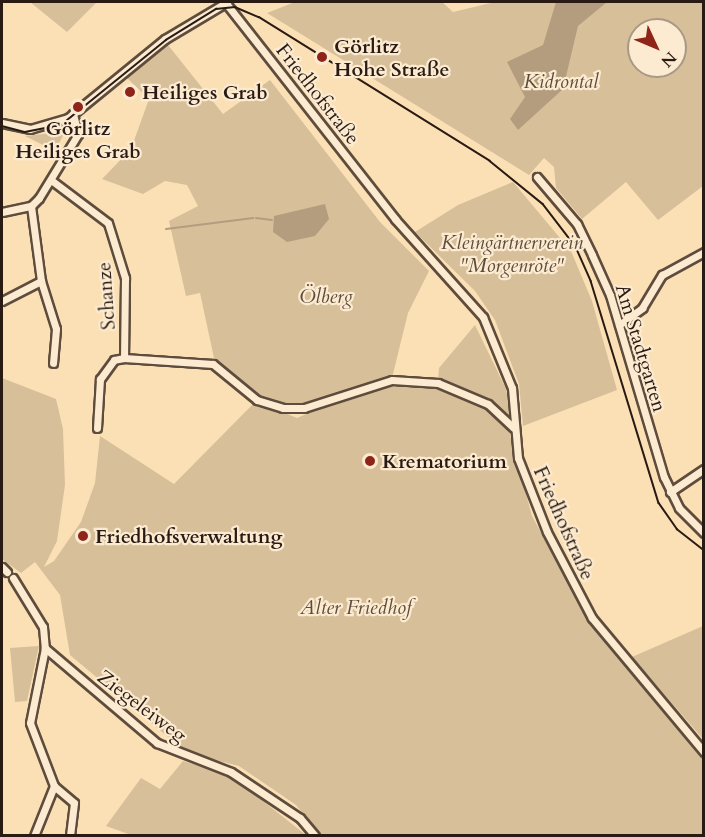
<!DOCTYPE html>
<html>
<head>
<meta charset="utf-8">
<style>
  body { margin:0 }
  #map { position:relative; width:705px; height:837px; overflow:hidden; background:#fbe0b6; font-family:Cardo,serif }
  div>[style] { position:absolute }
  [style*='--x'] { left:calc(var(--x)*1px); top:calc(var(--y)*1px); width:calc(var(--w)*1px); rotate:calc(var(--a)*1deg) }
  .green>* { inset:0; background:#d7bf9a }
  .water>* { inset:0; background:#b49d7f }
  .stream>* { height:2px; margin:-1px; padding:0 1px; transform-origin:1px; border-radius:1px; background:#b49d7f }
  .roads { filter:drop-shadow(2px 0 #5e4c3c) drop-shadow(-2px 0 #5e4c3c) drop-shadow(0 2px #5e4c3c) drop-shadow(0 -2px #5e4c3c) }
  .minor>* { height:7px; margin:-3.5px; padding:0 3.5px; transform-origin:3.5px; border-radius:3.5px; background:#fcebd0 }
  .tram>* { height:1.5px; margin:-0.75px; padding:0 0.75px; transform-origin:0.75px; border-radius:0.75px; background:#291b14 }
  .dots>* { width:16px; height:16px; translate:-50% -50%; box-sizing:border-box; border:3px solid #fcebd0; border-radius:50% }
  span { translate:-50% -50%; white-space:nowrap; text-align:center; line-height:1.15; -webkit-text-stroke:4.5px #fcebd0; paint-order:stroke }
  .poi-label { font-size:20px; color:#291b14; font-weight:700 }
  .left { translate:0 -50%; text-align:left }
  .park-label { font-size:20px; color:#5d4c3c; font-style:italic }
  .street-label { font-size:20px; color:#291b14 }
  .frame { position:absolute; inset:0; border:3px solid #291b14; pointer-events:none }
  .north { position:absolute; left:627px; top:18px; width:60px; height:60px; box-sizing:border-box; background:#fcebd0; border:2px solid #a89885; border-radius:50%; rotate:134deg; font-size:16px; font-weight:700; line-height:24px; text-align:center; color:#291b14 }
  .north::after { content:''; display:block; margin:auto; width:21px; height:27px; background:#8f2418; clip-path:polygon(50% 0,100% 100%,50% 72%,0 100%) }
</style>
</head>
<body>
<div id="map">
  <div class="green">
    <i style="clip-path:polygon(30px 2px,97px 2px,67px 32px)"></i>
    <i style="clip-path:polygon(evenodd,295px 2px,442px 2px,453px 12px,495px 2px,703px 2px,703px 186px,658px 220px,626px 182px,582px 219px,556px 188px,554px 167px,544px 158px,529px 175px,267px 13px,295px 2px,639px 30px,675px 30px,675px 66px,639px 66px,639px 30px)"></i>
    <i style="clip-path:polygon(168px 45px,223px 114px,270px 80px,380px 222px,429px 271px,408px 313px,392px 378px,304px 407px,282px 407px,258px 400px,214px 358px,200px 293px,186px 296px,169px 221px,198px 206px,187px 185px,165px 181px,143px 194px,102px 179px,131px 149px,149px 99px,127px 78px)"></i>
    <i style="clip-path:polygon(68px 126px,55px 151px,25px 136px,52px 133px)"></i>
    <i style="clip-path:polygon(513px 182px,571px 251px,592px 301px,617px 390px,523px 426px,519px 384px,495px 320px,475px 291px,415px 232px,458px 205px)"></i>
    <i style="clip-path:polygon(475px 325px,506px 389px,512px 424px,490px 402px,438px 382px,439px 368px)"></i>
    <i style="clip-path:polygon(2px 378px,56px 399px,63px 429px,65px 485px,57px 541px,44px 567px,54px 561px,81px 522px,95px 483px,100px 436px,174px 484px,256px 401px,297px 418px,359px 391px,406px 385px,437px 389px,486px 410px,509px 431px,532px 516px,590px 623px,703px 761px,703px 835px,321px 835px,296px 805px,239px 766px,187px 753px,70px 655px,60px 595px,35px 562px,21px 573px,2px 559px)"></i>
    <i style="clip-path:polygon(703px 626px,703px 739px,632px 657px)"></i>
    <i style="clip-path:polygon(39px 646px,27px 701px,15px 702px,10px 648px)"></i>
    <i style="clip-path:polygon(183px 761px,231px 776px,306px 835px,131px 835px,106px 826px,141px 778px,160px 789px)"></i>
  </div>
  <div class="water">
    <i style="clip-path:polygon(556px 2px,607px 2px,578px 26px,563px 89px,518px 130px,510px 119px,525px 97px,507px 62px,543px 45px)"></i>
    <i style="clip-path:polygon(325px 204px,329px 219px,315px 236px,287px 242px,273px 232px,274px 216px)"></i>
  </div>
  <div class="stream">
    <i style="--x:256;--y:218;--w:16;--a:7"></i>
    <i style="--x:166;--y:229;--w:88;--a:-7.2"></i>
  </div>
  <div class="roads">
    <div class="minor">
      <i style="--x:225;--y:2;--w:276;--a:51.9"></i>
      <i style="--x:395;--y:219;--w:132;--a:48.1"></i>
      <i style="--x:483;--y:317;--w:77;--a:67.8"></i>
      <i style="--x:512;--y:388;--w:70;--a:85.1"></i>
      <i style="--x:518;--y:458;--w:79;--a:68.6"></i>
      <i style="--x:547;--y:532;--w:97;--a:62.4"></i>
      <i style="--x:592;--y:618;--w:175;--a:50.1"></i>
      <i style="--x:2;--y:123;--w:29;--a:12"></i>
      <i style="--x:30;--y:129;--w:40;--a:-16"></i>
      <i style="--x:68;--y:118;--w:125;--a:-39.2"></i>
      <i style="--x:165;--y:39;--w:72;--a:-30.8"></i>
      <i style="--x:537;--y:177;--w:62;--a:49.6"></i>
      <i style="--x:577;--y:224;--w:34;--a:64"></i>
      <i style="--x:592;--y:255;--w:44;--a:65.8"></i>
      <i style="--x:610;--y:295;--w:190;--a:73.5"></i>
      <i style="--x:664;--y:477;--w:34;--a:64"></i>
      <i style="--x:679;--y:508;--w:35;--a:45"></i>
      <i style="--x:51;--y:180;--w:71;--a:37"></i>
      <i style="--x:108;--y:223;--w:58;--a:72.8"></i>
      <i style="--x:125;--y:278;--w:80;--a:90.7"></i>
      <i style="--x:124;--y:358;--w:10;--a:169"></i>
      <i style="--x:114;--y:360;--w:24;--a:126"></i>
      <i style="--x:100;--y:379;--w:49;--a:93.5"></i>
      <i style="--x:31;--y:206;--w:76;--a:82.4"></i>
      <i style="--x:41;--y:281;--w:50;--a:72.6"></i>
      <i style="--x:56;--y:329;--w:34;--a:95"></i>
      <i style="--x:2;--y:212;--w:30;--a:-12"></i>
      <i style="--x:31;--y:206;--w:11;--a:-45"></i>
      <i style="--x:39;--y:198;--w:75;--a:-58.6"></i>
      <i style="--x:78;--y:134;--w:21;--a:-104"></i>
      <i style="--x:2;--y:301;--w:44;--a:-27.1"></i>
      <i style="--x:619;--y:325;--w:29;--a:-36"></i>
      <i style="--x:642;--y:308;--w:39;--a:-59"></i>
      <i style="--x:662;--y:275;--w:48;--a:-28.7"></i>
      <i style="--x:124;--y:358;--w:89;--a:3.9"></i>
      <i style="--x:213;--y:364;--w:57;--a:39.3"></i>
      <i style="--x:257;--y:400;--w:27;--a:17"></i>
      <i style="--x:283;--y:408;--w:21;--a:0"></i>
      <i style="--x:304;--y:408;--w:92;--a:-17.7"></i>
      <i style="--x:392;--y:380;--w:46;--a:3.7"></i>
      <i style="--x:438;--y:383;--w:54;--a:22.8"></i>
      <i style="--x:488;--y:404;--w:35;--a:43"></i>
      <i style="--x:670;--y:492;--w:41;--a:-34.1"></i>
      <i style="--x:2;--y:567;--w:7;--a:45"></i>
      <i style="--x:13;--y:578;--w:57;--a:58.5"></i>
      <i style="--x:43;--y:627;--w:21;--a:85"></i>
      <i style="--x:45;--y:648;--w:76;--a:101.3"></i>
      <i style="--x:30;--y:723;--w:67;--a:69.1"></i>
      <i style="--x:54;--y:786;--w:26;--a:40"></i>
      <i style="--x:74;--y:803;--w:33;--a:97"></i>
      <i style="--x:45;--y:648;--w:147;--a:40.3"></i>
      <i style="--x:157;--y:743;--w:79;--a:21.4"></i>
      <i style="--x:231;--y:772;--w:83;--a:33.7"></i>
      <i style="--x:300;--y:818;--w:23;--a:50"></i>
      <i style="--x:34;--y:836;--w:54;--a:-68.2"></i>
    </div>
  </div>
  <div class="tram">
    <i style="--x:2;--y:126;--w:24;--a:15"></i>
    <i style="--x:25;--y:132;--w:37;--a:-11"></i>
    <i style="--x:61;--y:125;--w:135;--a:-39"></i>
    <i style="--x:166;--y:40;--w:59;--a:-31.8"></i>
    <i style="--x:216;--y:9;--w:19;--a:-6"></i>
    <i style="--x:235;--y:7;--w:26;--a:23"></i>
    <i style="--x:259;--y:17;--w:272;--a:31.9"></i>
    <i style="--x:490;--y:161;--w:68;--a:39.1"></i>
    <i style="--x:543;--y:204;--w:54;--a:52.5"></i>
    <i style="--x:576;--y:247;--w:37;--a:66"></i>
    <i style="--x:591;--y:281;--w:232;--a:73"></i>
    <i style="--x:659;--y:503;--w:32;--a:55"></i>
    <i style="--x:677;--y:529;--w:34;--a:38"></i>
  </div>
  <div class="dots">
    <i style="left:322px;top:57px;background:#8f2418"></i>
    <i style="left:130px;top:92px;background:#8f2418"></i>
    <i style="left:78px;top:107px;background:#8f2418"></i>
    <i style="left:370px;top:461px;background:#8f2418"></i>
    <i style="left:83px;top:536px;background:#8f2418"></i>
  </div>
  <div class="poi-label">
    <span class="left" style="left:334px;top:58px">Görlitz<br>Hohe Straße</span>
    <span class="left" style="left:142px;top:92px">Heiliges Grab</span>
    <span style="left:78px;top:140px">Görlitz<br>Heiliges Grab</span>
    <span class="left" style="left:382px;top:461px">Krematorium</span>
    <span class="left" style="left:95px;top:536px">Friedhofsverwaltung</span>
  </div>
  <div class="park-label">
    <span style="left:561px;top:81px">Kidrontal</span>
    <span style="left:512px;top:254px">Kleingärtnerverein<br>"Morgenröte"</span>
    <span style="left:326px;top:296px">Ölberg</span>
    <span style="left:356px;top:607px">Alter Friedhof</span>
  </div>
  <div class="street-label">
    <span style="left:318px;top:94px;rotate:52deg">Friedhofstraße</span>
    <span style="left:106px;top:296px;rotate:-94deg">Schanze</span>
    <span style="left:641px;top:348px;rotate:73deg">Am Stadtgarten</span>
    <span style="left:564px;top:523px;rotate:66deg">Friedhofstraße</span>
    <span style="left:142px;top:706px;rotate:37deg">Ziegeleiweg</span>
  </div>
  <div class="frame"></div>
  <div class="north">N</div>
</div>
</body>
</html>
